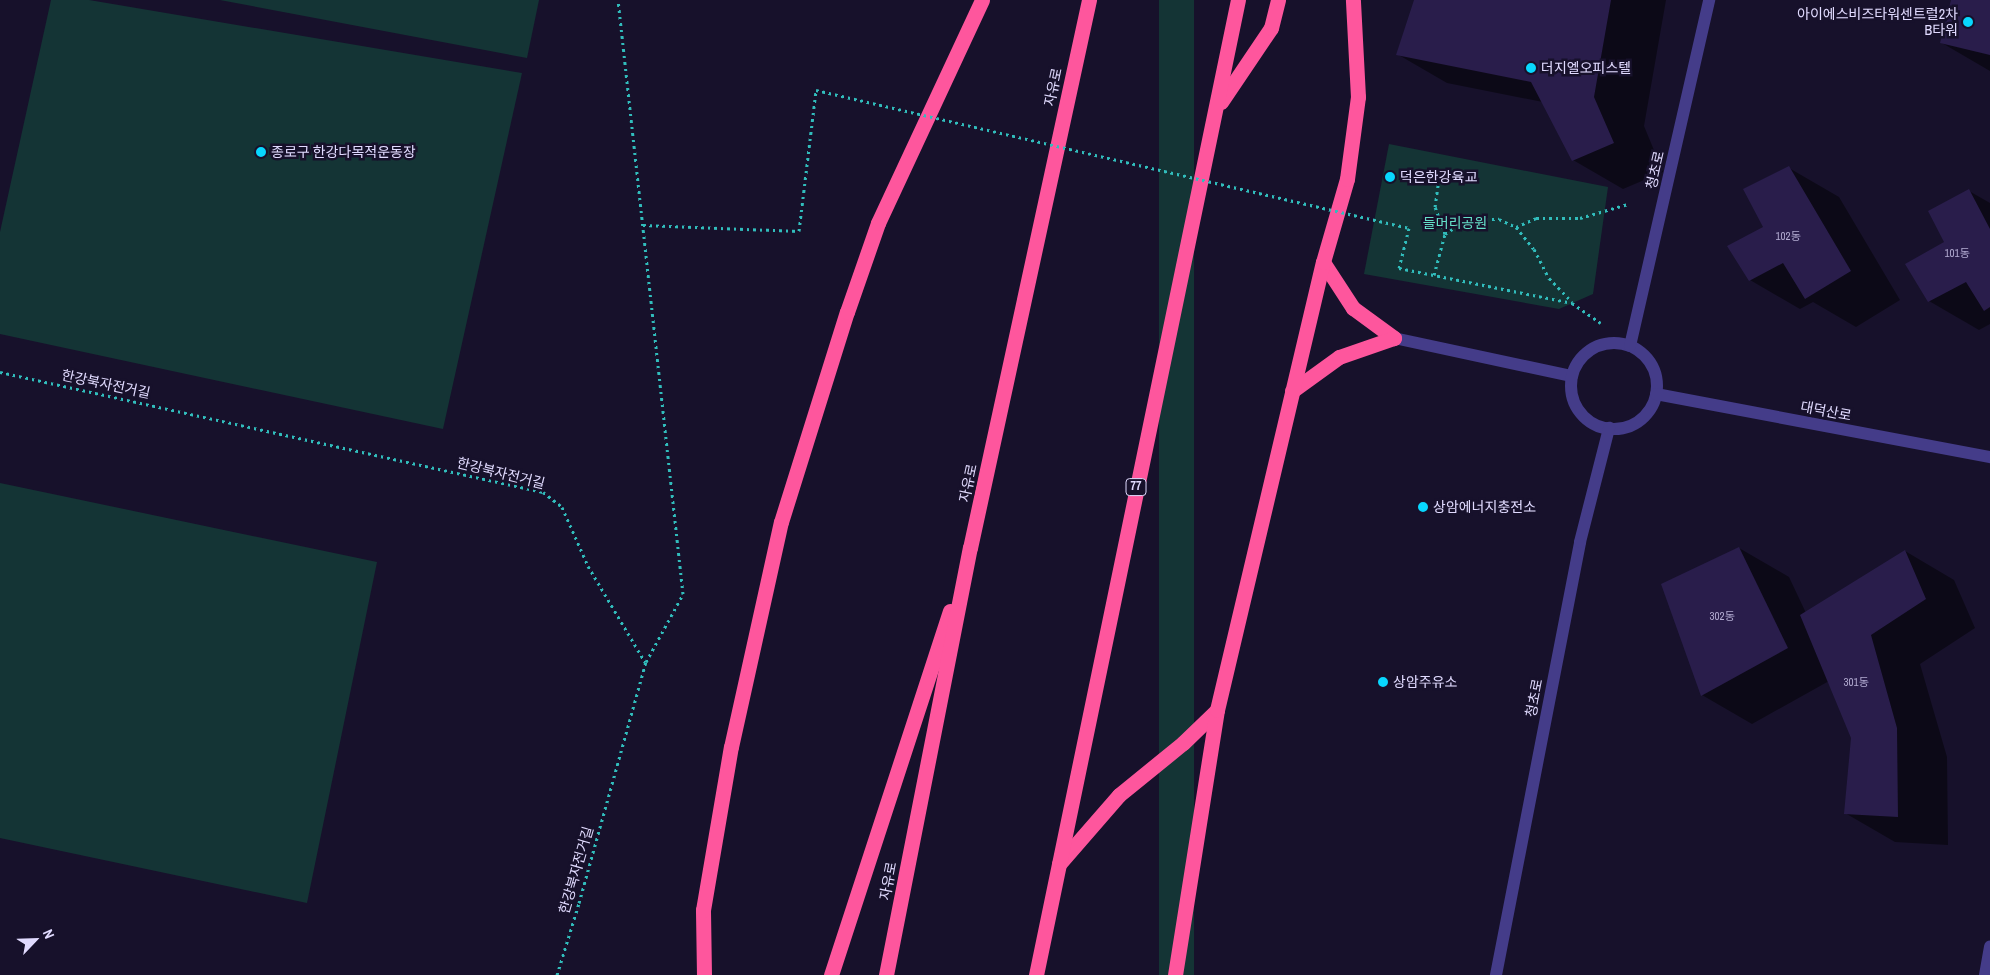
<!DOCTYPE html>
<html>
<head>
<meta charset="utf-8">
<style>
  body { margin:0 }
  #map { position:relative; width:1990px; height:975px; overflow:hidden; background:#17112b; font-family:"Archivo Narrow","Noto Sans KR",sans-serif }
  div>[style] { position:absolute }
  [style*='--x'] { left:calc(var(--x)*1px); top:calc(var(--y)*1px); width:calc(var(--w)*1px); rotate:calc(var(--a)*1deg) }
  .green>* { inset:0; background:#143435; transform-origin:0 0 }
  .shadow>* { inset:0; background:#0007 }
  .building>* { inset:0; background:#291d4b }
  .path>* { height:3px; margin-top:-1.5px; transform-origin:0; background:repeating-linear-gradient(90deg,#31bdbc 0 2.5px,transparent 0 6.5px) }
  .minor>* { height:12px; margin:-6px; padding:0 6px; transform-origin:6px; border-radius:6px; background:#443c89 }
  .minor>.ring { margin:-6px; padding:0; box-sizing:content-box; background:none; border:12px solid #443c89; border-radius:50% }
  .highway>* { height:15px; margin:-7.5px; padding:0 7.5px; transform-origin:7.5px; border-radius:7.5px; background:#fe569d }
  .path-bridge>* { height:3px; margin-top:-1.5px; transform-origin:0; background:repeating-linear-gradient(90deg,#31bdbc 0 2.5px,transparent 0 6.5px) }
  .dots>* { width:14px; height:14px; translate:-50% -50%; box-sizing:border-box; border:2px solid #17112b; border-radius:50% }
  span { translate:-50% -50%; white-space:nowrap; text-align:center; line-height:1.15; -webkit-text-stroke:5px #17112b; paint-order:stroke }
  .number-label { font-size:11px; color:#b3acd2 }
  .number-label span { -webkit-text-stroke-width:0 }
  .shield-label span { padding:1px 4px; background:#17112b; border:1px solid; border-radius:4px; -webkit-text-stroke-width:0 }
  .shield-label { font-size:12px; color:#e1dbff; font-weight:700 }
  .poi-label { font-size:14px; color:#e1dbff }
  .right { translate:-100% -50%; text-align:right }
  .left { translate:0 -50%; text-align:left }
  .street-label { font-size:14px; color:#e1dbff }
  .park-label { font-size:14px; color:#65e0c9 }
  .north { position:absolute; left:10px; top:915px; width:50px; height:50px; -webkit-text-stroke:4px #17112b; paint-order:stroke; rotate:66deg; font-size:14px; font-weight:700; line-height:20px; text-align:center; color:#e1dbff }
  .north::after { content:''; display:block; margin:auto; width:18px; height:22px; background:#e1dbff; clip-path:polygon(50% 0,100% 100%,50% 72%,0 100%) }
</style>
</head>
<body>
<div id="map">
  <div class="green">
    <i style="clip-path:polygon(51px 0,89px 0,522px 73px,443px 429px,0 334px,0 232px)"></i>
    <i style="clip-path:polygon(220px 0,539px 0,527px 58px)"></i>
    <i style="left:1159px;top:0;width:35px;height:997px"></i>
    <i style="clip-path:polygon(1389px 144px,1608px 187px,1593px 294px,1559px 309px,1364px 274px)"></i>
    <i style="clip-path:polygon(0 483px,377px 562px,307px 903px,0 838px)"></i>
  </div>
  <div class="shadow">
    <i style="clip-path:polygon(1415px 0,1666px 0,1644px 126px,1663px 172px,1623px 189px,1573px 160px,1543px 102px,1447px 83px,1397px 54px)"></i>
    <i style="clip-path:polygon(1952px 0,1990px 0,1990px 71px,1942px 43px)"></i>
    <i style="clip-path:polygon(1789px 168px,1839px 197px,1900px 300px,1856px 327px,1813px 302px,1800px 309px,1750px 280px)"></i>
    <i style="clip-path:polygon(1969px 191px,1990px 203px,1990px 324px,1979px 330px,1929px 301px,1945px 242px)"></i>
    <i style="clip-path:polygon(1739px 548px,1789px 577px,1806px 613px,1905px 551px,1954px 580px,1975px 628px,1920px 664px,1947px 757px,1948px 845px,1895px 842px,1845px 813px,1852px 738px,1829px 681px,1752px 724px,1702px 695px,1662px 585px)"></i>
  </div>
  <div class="building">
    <i style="clip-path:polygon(1414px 0,1611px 0,1594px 97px,1614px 143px,1572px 161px,1531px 82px,1396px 55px)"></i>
    <i style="clip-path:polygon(1951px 0,1990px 0,1990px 55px,1940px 43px)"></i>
    <i style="clip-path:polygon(1789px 166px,1851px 271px,1805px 299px,1783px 263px,1749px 281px,1727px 246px,1763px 227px,1743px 189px)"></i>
    <i style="clip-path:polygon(1969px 189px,1990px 229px,1990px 307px,1984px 311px,1966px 282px,1928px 302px,1905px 264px,1944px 242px,1928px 211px)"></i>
    <i style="clip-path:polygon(1739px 547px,1788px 648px,1701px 696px,1661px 584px)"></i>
    <i style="clip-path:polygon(1905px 550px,1926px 599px,1871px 635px,1897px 728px,1898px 817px,1844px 814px,1851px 738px,1800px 615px)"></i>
  </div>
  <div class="path">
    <i style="--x:643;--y:225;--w:156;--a:2.2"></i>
    <i style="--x:1516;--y:227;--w:22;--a:-24"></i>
    <i style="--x:1536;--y:218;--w:44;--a:0"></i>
    <i style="--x:1580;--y:218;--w:50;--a:-16.3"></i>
    <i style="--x:1445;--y:234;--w:25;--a:-34"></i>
    <i style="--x:1466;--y:220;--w:33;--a:-2"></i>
    <i style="--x:1499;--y:219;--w:19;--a:25"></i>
    <i style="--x:1516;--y:227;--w:28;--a:51"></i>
    <i style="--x:1534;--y:249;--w:33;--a:63"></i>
    <i style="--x:1549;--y:278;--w:33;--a:46"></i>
    <i style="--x:1399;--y:268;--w:177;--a:11.4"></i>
    <i style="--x:1572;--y:303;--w:35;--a:35"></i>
    <i style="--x:1434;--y:275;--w:42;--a:-75"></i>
    <i style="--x:1445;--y:234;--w:29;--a:-110"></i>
    <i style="--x:1435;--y:207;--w:30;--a:-82"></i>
    <i style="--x:0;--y:372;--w:556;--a:12.46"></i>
    <i style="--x:543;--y:492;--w:24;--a:38"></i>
    <i style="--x:562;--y:507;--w:64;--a:66.2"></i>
    <i style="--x:588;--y:566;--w:112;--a:59.3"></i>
    <i style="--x:557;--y:975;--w:75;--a:-73"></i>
    <i style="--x:579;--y:903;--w:250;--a:-74.5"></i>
    <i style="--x:646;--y:662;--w:77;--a:-61.4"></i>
    <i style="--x:683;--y:594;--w:598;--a:-96.24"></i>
  </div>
  <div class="minor">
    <i style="--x:1394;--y:338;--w:182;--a:12.1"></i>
    <i class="ring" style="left:1571px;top:343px;width:74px;height:74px"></i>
    <i style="--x:1630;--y:346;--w:355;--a:-77.1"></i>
    <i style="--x:1656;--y:394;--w:340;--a:10.7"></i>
    <i style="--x:1496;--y:975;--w:441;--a:-79"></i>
    <i style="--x:1580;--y:542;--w:118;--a:-75.7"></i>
    <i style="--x:1985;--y:975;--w:29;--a:-80"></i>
  </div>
  <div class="highway">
    <i style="--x:1221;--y:102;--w:89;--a:-56"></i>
    <i style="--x:1271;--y:28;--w:29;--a:-76"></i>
    <i style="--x:1323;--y:262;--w:55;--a:56.9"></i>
    <i style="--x:1353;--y:308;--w:51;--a:36.2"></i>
    <i style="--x:1292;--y:391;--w:58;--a:-35.9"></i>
    <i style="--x:1339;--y:357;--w:58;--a:-19.1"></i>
    <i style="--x:1059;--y:864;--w:91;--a:-49"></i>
    <i style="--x:1119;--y:795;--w:82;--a:-39.1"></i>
    <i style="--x:1183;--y:743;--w:47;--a:-44.1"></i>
    <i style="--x:704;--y:975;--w:65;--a:-90.9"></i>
    <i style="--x:703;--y:910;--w:165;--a:-80.3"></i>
    <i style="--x:731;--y:747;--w:230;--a:-77.5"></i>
    <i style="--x:781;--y:522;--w:220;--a:-72.6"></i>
    <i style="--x:847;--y:312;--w:94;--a:-70.8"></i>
    <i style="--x:878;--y:223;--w:246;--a:-65"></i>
    <i style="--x:831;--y:975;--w:383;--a:-71.9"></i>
    <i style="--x:886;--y:975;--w:435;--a:-78.9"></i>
    <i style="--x:970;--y:548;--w:561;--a:-77.75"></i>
    <i style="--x:1036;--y:975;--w:996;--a:-78.3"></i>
    <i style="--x:1175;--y:975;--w:268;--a:-81"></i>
    <i style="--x:1217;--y:710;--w:460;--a:-76.7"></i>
    <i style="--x:1323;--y:262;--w:86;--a:-73.9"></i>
    <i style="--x:1347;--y:179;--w:83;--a:-82.4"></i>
    <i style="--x:1358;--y:97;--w:97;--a:-93"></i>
  </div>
  <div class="path-bridge">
    <i style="--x:799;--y:231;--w:142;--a:-83.1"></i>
    <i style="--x:816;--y:90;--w:609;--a:13.1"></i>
    <i style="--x:1409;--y:228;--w:41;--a:104"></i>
  </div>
  <div class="dots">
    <i style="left:1968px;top:22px;background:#08d7fe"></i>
    <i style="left:1531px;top:68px;background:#08d7fe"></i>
    <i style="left:261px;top:152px;background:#08d7fe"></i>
    <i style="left:1390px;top:177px;background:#08d7fe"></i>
    <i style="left:1423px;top:507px;background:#08d7fe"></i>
    <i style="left:1383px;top:682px;background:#08d7fe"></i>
  </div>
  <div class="number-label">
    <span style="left:1788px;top:236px">102동</span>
    <span style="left:1957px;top:253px">101동</span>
    <span style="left:1722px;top:616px">302동</span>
    <span style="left:1856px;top:682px">301동</span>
  </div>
  <div class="shield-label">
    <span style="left:1136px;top:487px">77</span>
  </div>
  <div class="poi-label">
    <span class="right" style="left:1958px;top:22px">아이에스비즈타워센트럴2차<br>B타워</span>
    <span class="left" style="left:1541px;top:68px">더지엘오피스텔</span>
    <span class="left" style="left:271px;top:152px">종로구 한강다목적운동장</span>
    <span class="left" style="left:1400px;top:177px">덕은한강육교</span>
    <span class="left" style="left:1433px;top:507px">상암에너지충전소</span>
    <span class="left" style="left:1393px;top:682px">상암주유소</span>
  </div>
  <div class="street-label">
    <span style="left:1053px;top:87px;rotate:-78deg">자유로</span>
    <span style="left:1655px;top:170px;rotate:-77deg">청초로</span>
    <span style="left:106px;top:384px;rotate:12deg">한강북자전거길</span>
    <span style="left:1826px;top:411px;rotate:11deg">대덕산로</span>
    <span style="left:501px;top:473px;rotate:14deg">한강북자전거길</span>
    <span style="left:968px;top:483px;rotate:-78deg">자유로</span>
    <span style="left:1534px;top:698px;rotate:-79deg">청초로</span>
    <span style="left:576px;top:870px;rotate:-74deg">한강북자전거길</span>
    <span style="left:888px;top:881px;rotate:-79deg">자유로</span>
  </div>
  <div class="park-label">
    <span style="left:1455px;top:223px">들머리공원</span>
  </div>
  <div class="north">N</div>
</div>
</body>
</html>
